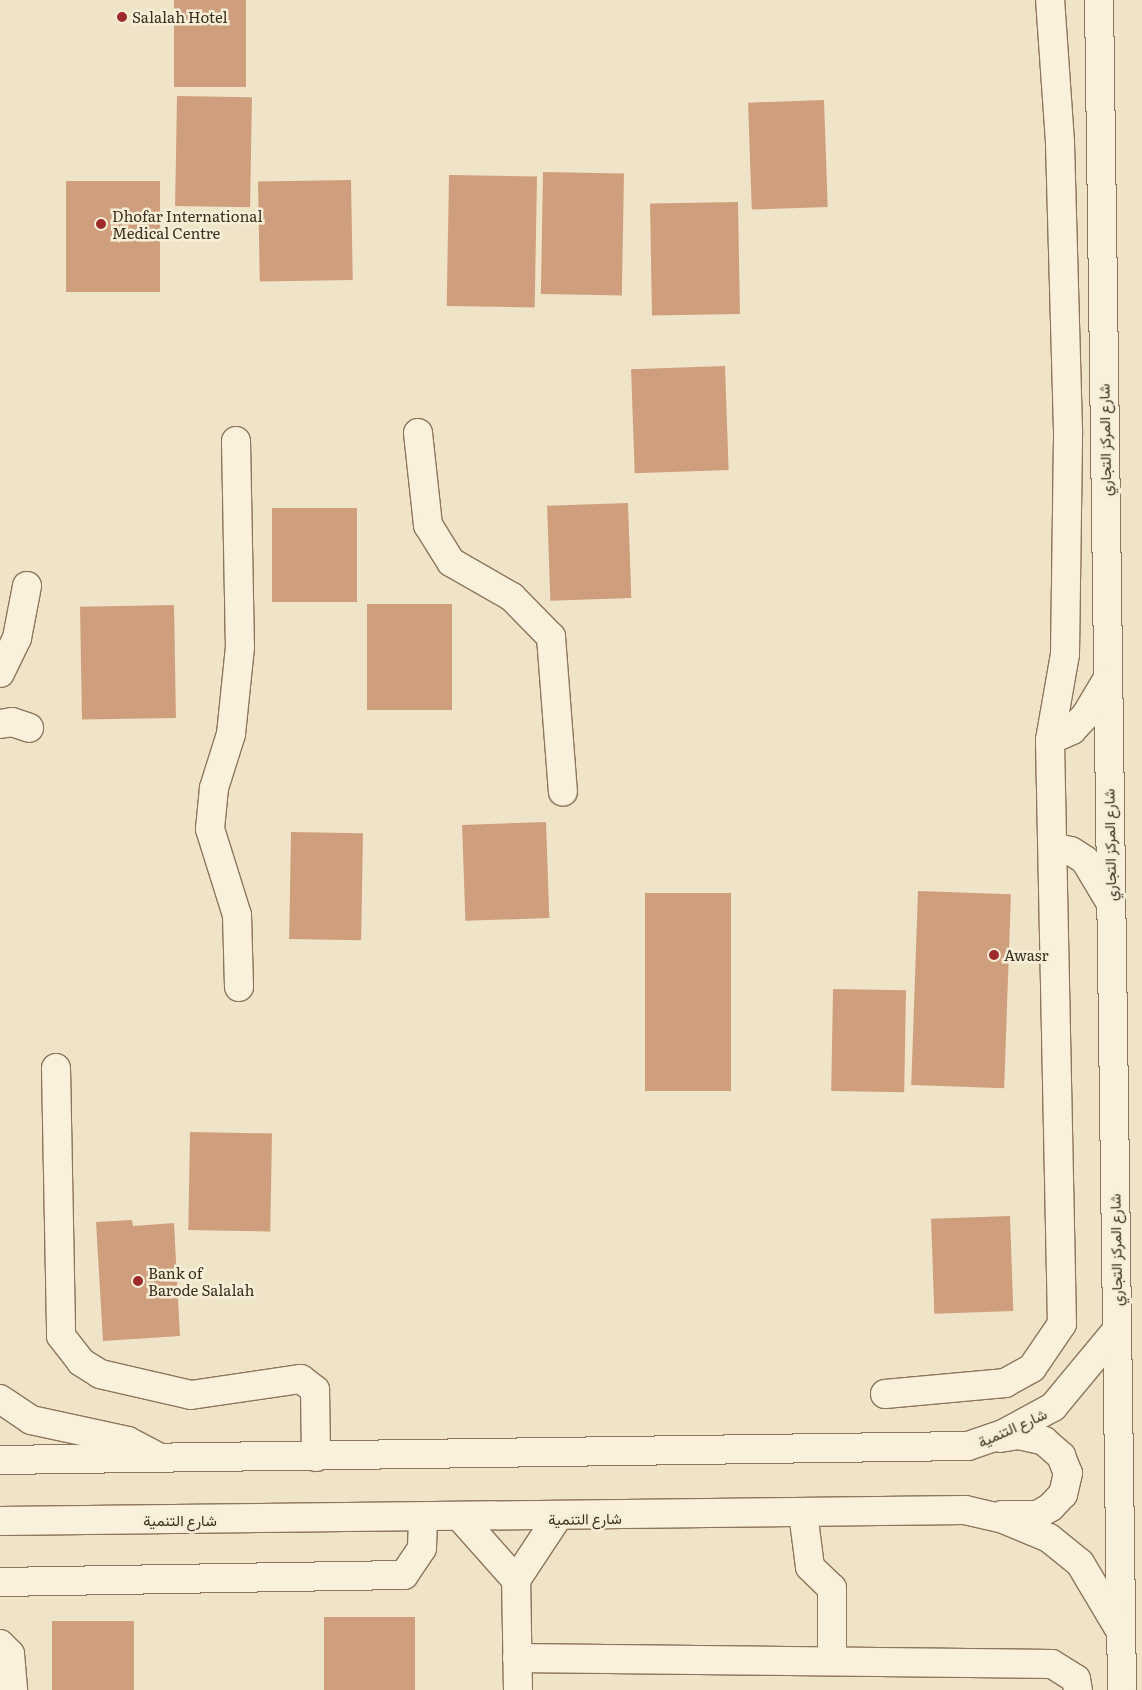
<!DOCTYPE html>
<html>
<head>
<meta charset="utf-8">
<style>
  body { margin:0 }
  #map { position:relative; width:1142px; height:1690px; overflow:hidden; background:#f0e4c8; font-family:Literata,Vazirmatn,serif }
  div>[style] { position:absolute }
  [style*='--x'] { left:calc(var(--x)*1px); top:calc(var(--y)*1px); width:calc(var(--w)*1px); rotate:calc(var(--a)*1deg) }
  .building>* { inset:0; background:#cf9f7d; transform-origin:0 0 }
  .roads { filter:drop-shadow(1px 0 #8d765c) drop-shadow(-1px 0 #8d765c) drop-shadow(0 1px #8d765c) drop-shadow(0 -1px #8d765c) }
  .minor>* { height:28px; margin:-14px; padding:0 14px; transform-origin:14px; border-radius:14px; background:#faf1dc }
  .dots>* { width:14px; height:14px; translate:-50% -50%; box-sizing:border-box; border:2px solid #f7eed8; border-radius:50% }
  span { translate:-50% -50%; white-space:nowrap; text-align:center; line-height:1.15; -webkit-text-stroke:5px #f7eed8; paint-order:stroke }
  .poi-label { font-size:15px; color:#3d2e20 }
  .left { translate:0 -50%; text-align:left }
  .street-label { font-size:15px; color:#3d2e20 }
</style>
</head>
<body>
<div id="map">
  <div class="building">
    <i style="left:174px;top:0;width:72px;height:87px"></i>
    <i style="left:177px;top:96px;width:75px;height:110px;rotate:1deg"></i>
    <i style="left:824px;top:100px;width:107px;height:76px;rotate:88deg"></i>
    <i style="left:543px;top:172px;width:81px;height:122px;rotate:1deg"></i>
    <i style="left:449px;top:175px;width:88px;height:131px;rotate:1deg"></i>
    <i style="left:351px;top:180px;width:100px;height:93px;rotate:89deg"></i>
    <i style="left:160px;top:181px;width:111px;height:94px;rotate:90deg"></i>
    <i style="left:738px;top:202px;width:112px;height:88px;rotate:89deg"></i>
    <i style="left:725px;top:366px;width:104px;height:94px;rotate:88deg"></i>
    <i style="left:628px;top:503px;width:95px;height:81px;rotate:88deg"></i>
    <i style="left:272px;top:508px;width:85px;height:94px"></i>
    <i style="left:367px;top:604px;width:85px;height:106px"></i>
    <i style="left:174px;top:605px;width:113px;height:94px;rotate:89deg"></i>
    <i style="left:546px;top:822px;width:96px;height:84px;rotate:88deg"></i>
    <i style="left:291px;top:832px;width:72px;height:107px;rotate:1deg"></i>
    <i style="left:918px;top:891px;width:93px;height:194px;rotate:2deg"></i>
    <i style="left:645px;top:893px;width:86px;height:198px"></i>
    <i style="left:833px;top:989px;width:73px;height:102px;rotate:1deg"></i>
    <i style="left:190px;top:1132px;width:82px;height:98px;rotate:1deg"></i>
    <i style="left:1010px;top:1216px;width:95px;height:79px;rotate:88deg"></i>
    <i style="clip-path:polygon(132px 1220px,133px 1226px,174px 1223px,180px 1336px,103px 1341px,96px 1222px)"></i>
    <i style="left:324px;top:1617px;width:91px;height:73px"></i>
    <i style="left:52px;top:1621px;width:82px;height:69px"></i>
  </div>
  <div class="roads">
    <div class="minor">
      <i style="--x:1099;--y:0;--w:1690;--a:89.22"></i>
      <i style="--x:418;--y:433;--w:93;--a:83.8"></i>
      <i style="--x:428;--y:525;--w:44;--a:58.1"></i>
      <i style="--x:451;--y:562;--w:70;--a:29.8"></i>
      <i style="--x:512;--y:597;--w:56;--a:45.7"></i>
      <i style="--x:551;--y:637;--w:155;--a:85.6"></i>
      <i style="--x:236;--y:441;--w:206;--a:88.9"></i>
      <i style="--x:240;--y:647;--w:87;--a:95.9"></i>
      <i style="--x:231;--y:734;--w:57;--a:107.5"></i>
      <i style="--x:214;--y:788;--w:41;--a:95.6"></i>
      <i style="--x:210;--y:829;--w:90;--a:72.6"></i>
      <i style="--x:237;--y:915;--w:72;--a:88.4"></i>
      <i style="--x:0;--y:673;--w:39;--a:-64"></i>
      <i style="--x:17;--y:638;--w:53;--a:-79.1"></i>
      <i style="--x:0;--y:724;--w:12;--a:-9"></i>
      <i style="--x:12;--y:722;--w:18;--a:19"></i>
      <i style="--x:1050;--y:740;--w:24;--a:-24"></i>
      <i style="--x:1072;--y:730;--w:21;--a:-47"></i>
      <i style="--x:1086;--y:715;--w:43;--a:-59.3"></i>
      <i style="--x:1053;--y:847;--w:18;--a:13"></i>
      <i style="--x:1071;--y:851;--w:17;--a:33"></i>
      <i style="--x:1085;--y:860;--w:49;--a:59.2"></i>
      <i style="--x:56;--y:1068;--w:268;--a:88.9"></i>
      <i style="--x:61;--y:1336;--w:33;--a:52"></i>
      <i style="--x:81;--y:1362;--w:22;--a:32"></i>
      <i style="--x:100;--y:1374;--w:93;--a:13"></i>
      <i style="--x:191;--y:1395;--w:111;--a:-8.3"></i>
      <i style="--x:301;--y:1379;--w:18;--a:38"></i>
      <i style="--x:315;--y:1390;--w:67;--a:89.1"></i>
      <i style="--x:885;--y:1394;--w:121;--a:-5.2"></i>
      <i style="--x:1005;--y:1383;--w:31;--a:-29"></i>
      <i style="--x:1032;--y:1368;--w:53;--a:-55.7"></i>
      <i style="--x:1062;--y:1324;--w:584;--a:-91.18"></i>
      <i style="--x:1050;--y:740;--w:87;--a:-80.1"></i>
      <i style="--x:1065;--y:654;--w:224;--a:-89.2"></i>
      <i style="--x:1068;--y:430;--w:288;--a:-91.6"></i>
      <i style="--x:1060;--y:142;--w:142;--a:-94"></i>
      <i style="--x:0;--y:1399;--w:37;--a:34"></i>
      <i style="--x:31;--y:1420;--w:99;--a:12.2"></i>
      <i style="--x:128;--y:1441;--w:34;--a:28"></i>
      <i style="--x:1000;--y:1438;--w:19;--a:-9"></i>
      <i style="--x:1019;--y:1435;--w:26;--a:13"></i>
      <i style="--x:1044;--y:1441;--w:23;--a:41"></i>
      <i style="--x:1061;--y:1456;--w:18;--a:68"></i>
      <i style="--x:1068;--y:1473;--w:22;--a:103"></i>
      <i style="--x:1063;--y:1494;--w:18;--a:133"></i>
      <i style="--x:1051;--y:1507;--w:16;--a:150"></i>
      <i style="--x:1037;--y:1515;--w:35;--a:180"></i>
      <i style="--x:0;--y:1460;--w:968;--a:-0.83"></i>
      <i style="--x:968;--y:1446;--w:37;--a:-19"></i>
      <i style="--x:1003;--y:1434;--w:57;--a:-28.4"></i>
      <i style="--x:1053;--y:1407;--w:100;--a:-50.3"></i>
      <i style="--x:803;--y:1513;--w:54;--a:82.6"></i>
      <i style="--x:810;--y:1567;--w:30;--a:44"></i>
      <i style="--x:832;--y:1588;--w:73;--a:90"></i>
      <i style="--x:461;--y:1518;--w:83;--a:48.4"></i>
      <i style="--x:0;--y:1521;--w:965;--a:-0.65"></i>
      <i style="--x:965;--y:1510;--w:37;--a:13"></i>
      <i style="--x:1001;--y:1518;--w:52;--a:22.6"></i>
      <i style="--x:1049;--y:1538;--w:40;--a:39"></i>
      <i style="--x:1080;--y:1563;--w:74;--a:59.3"></i>
      <i style="--x:0;--y:1582;--w:404;--a:-1"></i>
      <i style="--x:404;--y:1575;--w:32;--a:-56"></i>
      <i style="--x:422;--y:1548;--w:30;--a:-88"></i>
      <i style="--x:0;--y:1644;--w:14;--a:45"></i>
      <i style="--x:10;--y:1654;--w:36;--a:85"></i>
      <i style="--x:517;--y:1658;--w:535;--a:0.64"></i>
      <i style="--x:1052;--y:1664;--w:28;--a:32"></i>
      <i style="--x:1076;--y:1679;--w:11;--a:80"></i>
      <i style="--x:518;--y:1690;--w:110;--a:-91"></i>
      <i style="--x:516;--y:1580;--w:74;--a:-56.5"></i>
    </div>
  </div>
  <div class="dots">
    <i style="left:122px;top:17px;background:#9e2a2b"></i>
    <i style="left:101px;top:224px;background:#9e2a2b"></i>
    <i style="left:994px;top:955px;background:#9e2a2b"></i>
    <i style="left:138px;top:1281px;background:#9e2a2b"></i>
  </div>
  <div class="poi-label">
    <span class="left" style="left:132px;top:17px">Salalah Hotel</span>
    <span class="left" style="left:112px;top:224px">Dhofar International<br>Medical Centre</span>
    <span class="left" style="left:1004px;top:955px">Awasr</span>
    <span class="left" style="left:148px;top:1281px">Bank of<br>Barode Salalah</span>
  </div>
  <div class="street-label">
    <span style="left:1104px;top:440px;rotate:-91deg">شارع المركز التجاري</span>
    <span style="left:1109px;top:845px;rotate:-91deg">شارع المركز التجاري</span>
    <span style="left:1115px;top:1250px;rotate:-91deg">شارع المركز التجاري</span>
    <span style="left:1012px;top:1427px;rotate:-24deg">شارع التنمية</span>
    <span style="left:585px;top:1518px;rotate:-1deg">شارع التنمية</span>
    <span style="left:180px;top:1520px">شارع التنمية</span>
  </div>
</div>
</body>
</html>
